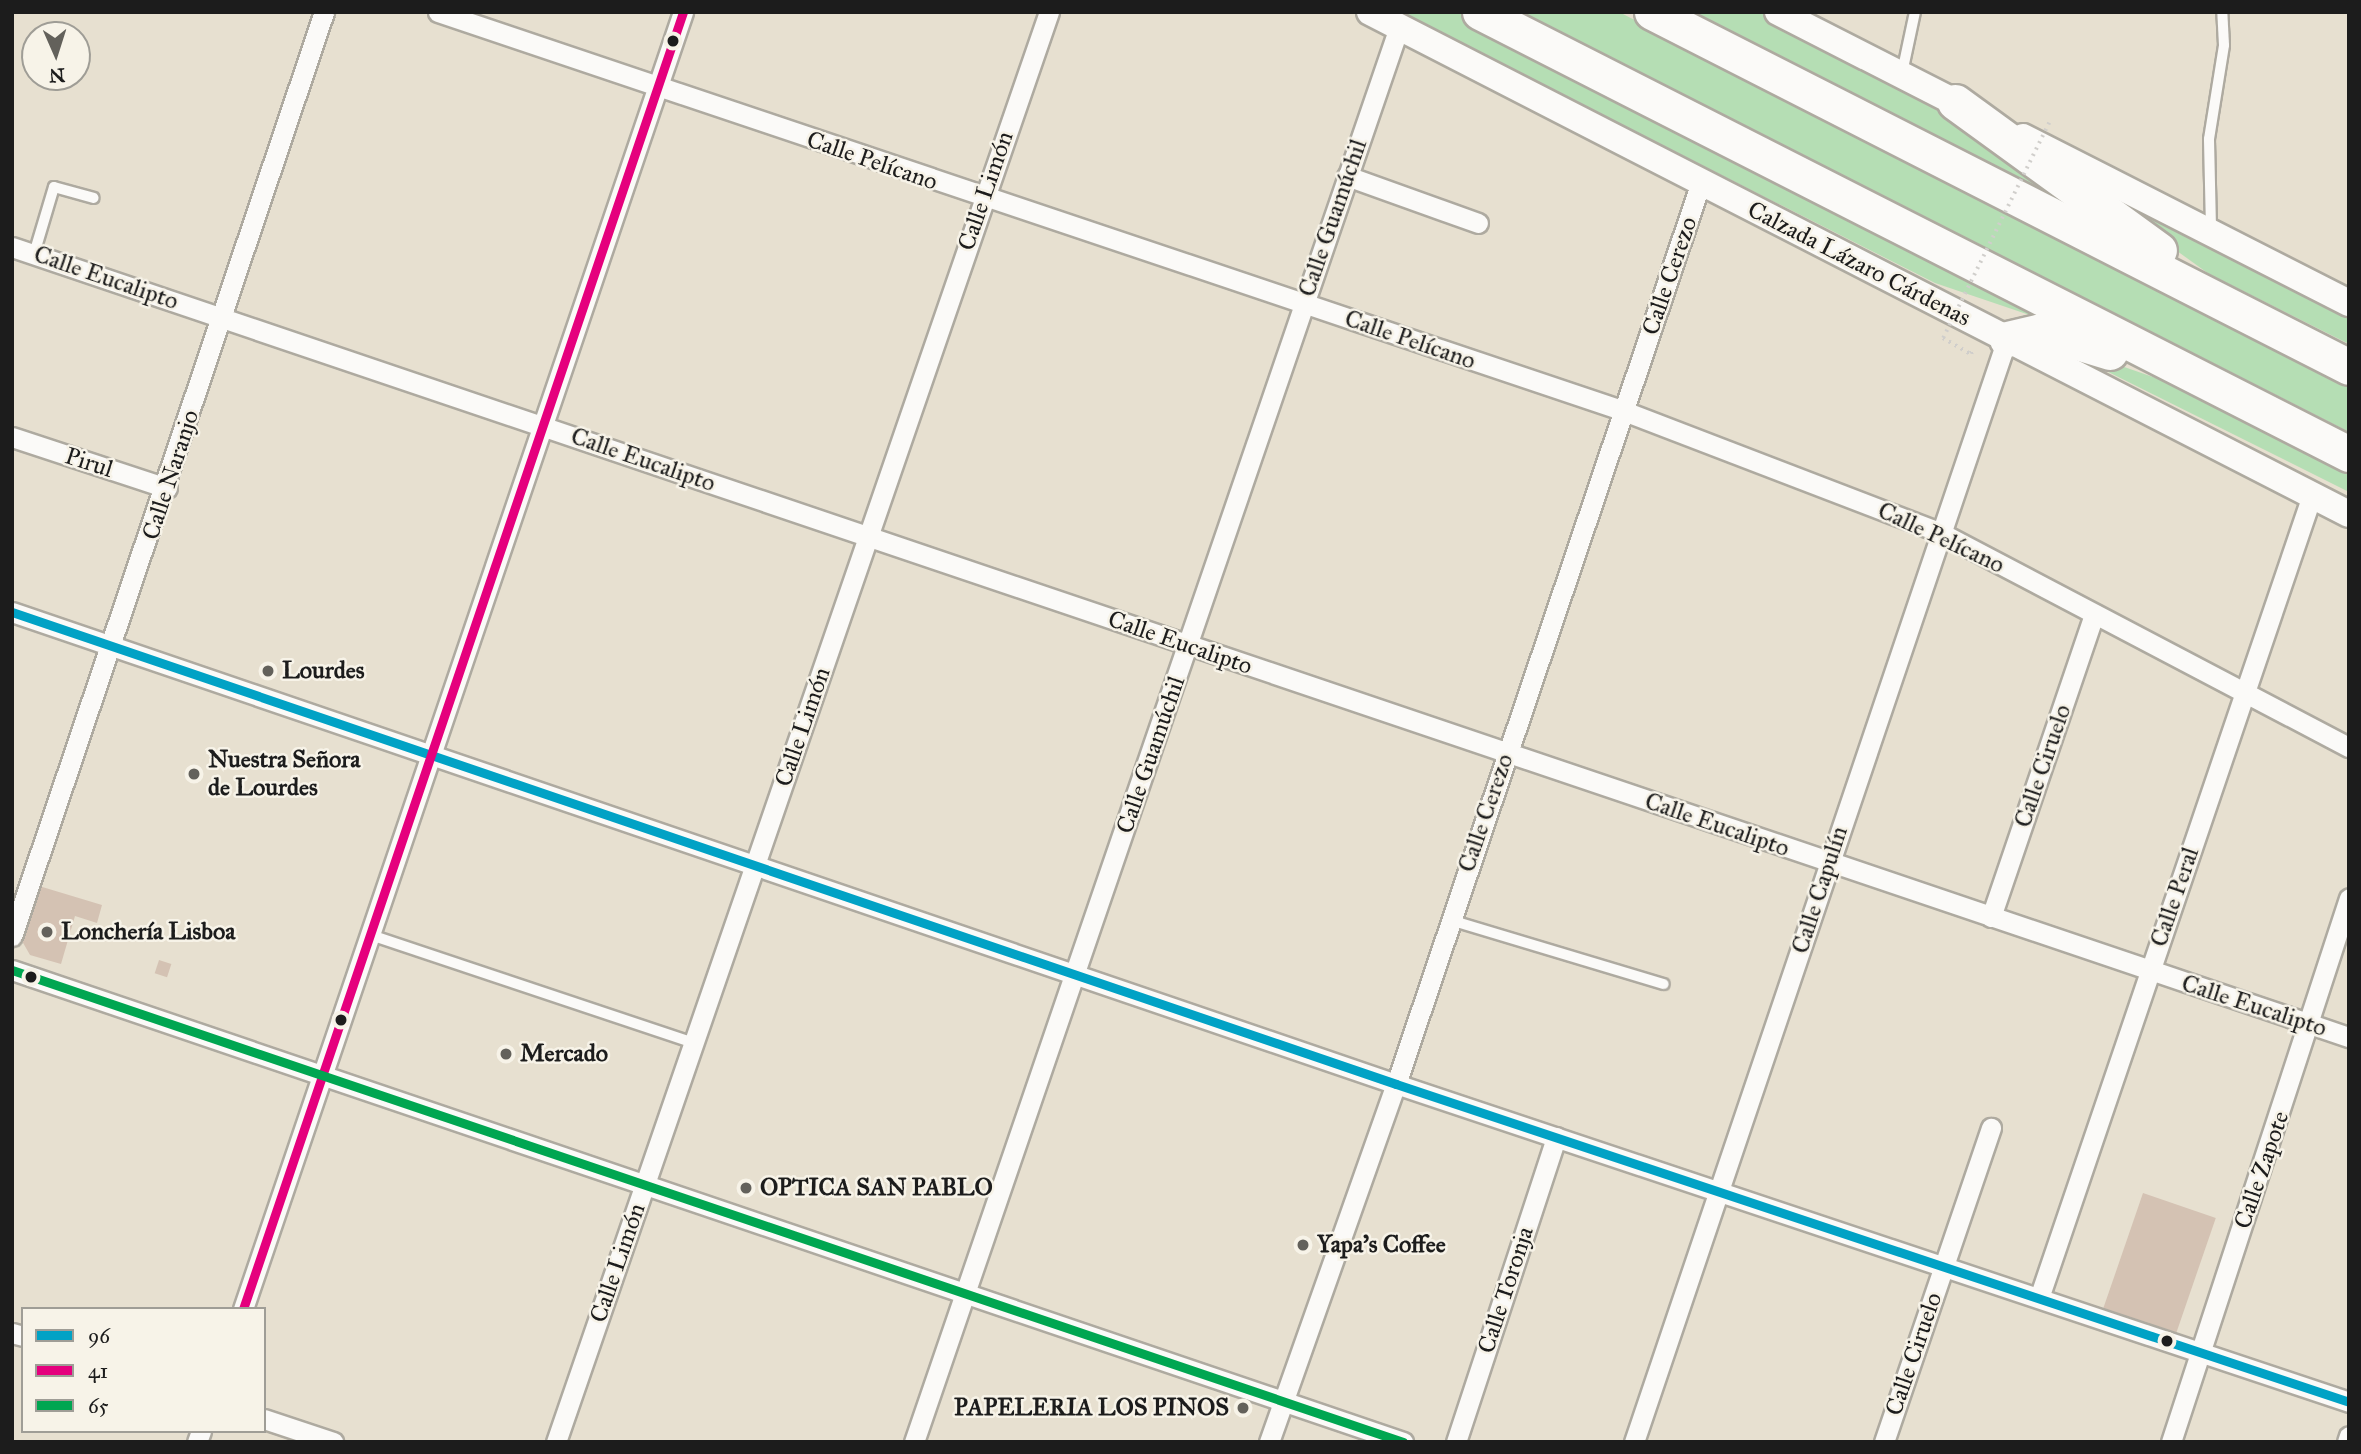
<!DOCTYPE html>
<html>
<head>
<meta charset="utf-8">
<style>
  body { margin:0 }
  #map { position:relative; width:2361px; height:1454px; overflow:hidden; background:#e7e0d0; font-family:"IM FELL Great Primer",serif }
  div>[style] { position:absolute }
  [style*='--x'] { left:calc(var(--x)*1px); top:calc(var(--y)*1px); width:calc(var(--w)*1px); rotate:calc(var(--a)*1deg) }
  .green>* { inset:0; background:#b5deb4 }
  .building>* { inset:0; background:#d4c2b3; transform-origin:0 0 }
  .path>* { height:3.5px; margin-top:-1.75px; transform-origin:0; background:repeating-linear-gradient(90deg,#d0cecb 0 2px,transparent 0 7px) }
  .roads { filter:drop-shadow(2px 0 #aeaaa0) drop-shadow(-2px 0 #aeaaa0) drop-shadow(0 2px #aeaaa0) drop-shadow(0 -2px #aeaaa0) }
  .service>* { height:10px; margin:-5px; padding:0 5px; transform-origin:5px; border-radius:5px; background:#fbfaf8 }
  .minor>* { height:19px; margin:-9.5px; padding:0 9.5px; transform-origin:9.5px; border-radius:9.5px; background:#fbfaf8 }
  .secondary>* { height:26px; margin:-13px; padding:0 13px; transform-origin:13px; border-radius:13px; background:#fbfaf8 }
  .motorway>* { height:35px; margin:-17.5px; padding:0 17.5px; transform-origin:17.5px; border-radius:17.5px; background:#fbfaf8 }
  .path-bridge>* { height:3.5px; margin-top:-1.75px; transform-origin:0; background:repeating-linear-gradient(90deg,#d0cecb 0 2px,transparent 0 7px) }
  .bus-1>* { height:9px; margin:-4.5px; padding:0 4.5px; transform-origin:4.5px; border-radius:4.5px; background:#01a2c5 }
  .bus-2>* { height:9px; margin:-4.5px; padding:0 4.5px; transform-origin:4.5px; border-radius:4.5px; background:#e5007d }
  .bus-3>* { height:9px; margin:-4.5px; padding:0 4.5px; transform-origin:4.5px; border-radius:4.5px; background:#00a651 }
  .dots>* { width:19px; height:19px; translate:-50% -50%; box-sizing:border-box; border:4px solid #f7f3e8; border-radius:50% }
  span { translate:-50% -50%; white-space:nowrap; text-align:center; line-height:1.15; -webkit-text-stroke:5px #f7f3e8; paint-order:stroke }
  .street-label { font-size:24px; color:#1c1c1c }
  .poi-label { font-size:24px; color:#1c1c1c; font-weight:700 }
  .left { translate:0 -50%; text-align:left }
  .right { translate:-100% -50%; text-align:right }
  .frame { position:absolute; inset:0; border:14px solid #1c1c1c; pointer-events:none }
  .legend { position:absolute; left:21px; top:1307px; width:245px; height:126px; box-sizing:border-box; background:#f7f3e8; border:2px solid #9f9d96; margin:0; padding:9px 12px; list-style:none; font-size:21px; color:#1c1c1c }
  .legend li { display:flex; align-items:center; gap:14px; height:35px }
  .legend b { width:35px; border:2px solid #9f9d96 }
  .north { position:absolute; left:21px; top:21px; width:70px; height:70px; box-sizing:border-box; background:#f7f3e8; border:2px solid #9f9d96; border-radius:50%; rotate:177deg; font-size:19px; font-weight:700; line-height:28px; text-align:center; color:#1c1c1c }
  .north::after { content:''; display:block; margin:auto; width:24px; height:32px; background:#63615b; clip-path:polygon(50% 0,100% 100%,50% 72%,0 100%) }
</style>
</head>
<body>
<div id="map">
  <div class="green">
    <i style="clip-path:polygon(1399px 12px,1465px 12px,2118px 345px,1935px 283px)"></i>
    <i style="clip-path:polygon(1521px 12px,1619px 12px,2349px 385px,2349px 432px)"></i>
    <i style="clip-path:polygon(1693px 12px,1759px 12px,1953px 111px,2095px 217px)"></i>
    <i style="clip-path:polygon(2066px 171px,2349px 314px,2349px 344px,2209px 274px)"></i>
    <i style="clip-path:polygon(2038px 337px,2222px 401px,2349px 467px,2349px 492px)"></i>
  </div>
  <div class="building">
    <i style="clip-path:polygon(39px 886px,102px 905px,97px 923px,75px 916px,61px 964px,30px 955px,22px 941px)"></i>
    <i style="left:159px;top:960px;width:13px;height:14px;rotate:18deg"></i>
    <i style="left:2143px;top:1193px;width:77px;height:122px;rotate:19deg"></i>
  </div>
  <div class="path">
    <i style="--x:1943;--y:338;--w:32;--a:30"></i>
    <i style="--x:1971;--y:354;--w:5;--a:-68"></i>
  </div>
  <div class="roads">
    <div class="service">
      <i style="--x:1902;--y:73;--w:62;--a:-78"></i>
      <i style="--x:2211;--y:228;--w:89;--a:-91.3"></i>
      <i style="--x:2209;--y:139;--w:95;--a:-80.9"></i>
      <i style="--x:2224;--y:45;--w:33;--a:-93"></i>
      <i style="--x:34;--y:254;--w:70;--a:-73.4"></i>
      <i style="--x:54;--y:187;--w:41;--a:15.4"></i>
      <i style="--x:1450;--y:920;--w:223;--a:16.7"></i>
      <i style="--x:371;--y:935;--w:341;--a:18.5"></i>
    </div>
    <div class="minor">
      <i style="--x:438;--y:12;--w:1251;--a:18.59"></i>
      <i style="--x:1624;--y:411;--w:340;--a:21"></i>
      <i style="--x:1941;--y:533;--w:461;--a:27.7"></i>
      <i style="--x:1347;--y:176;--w:139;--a:19.7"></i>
      <i style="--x:12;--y:247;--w:2467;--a:18.68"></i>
      <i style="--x:12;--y:437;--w:163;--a:18.2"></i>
      <i style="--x:12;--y:612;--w:1462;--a:18.83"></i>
      <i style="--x:1396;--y:1084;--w:1005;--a:18.45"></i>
      <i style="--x:1991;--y:917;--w:320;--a:-71.2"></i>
      <i style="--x:12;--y:936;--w:975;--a:-71.34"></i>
      <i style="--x:12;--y:970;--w:1469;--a:18.74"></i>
      <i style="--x:2039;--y:1298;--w:848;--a:-71.22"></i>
      <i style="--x:243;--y:1309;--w:1370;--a:-71.26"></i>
      <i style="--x:12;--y:1333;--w:11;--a:15"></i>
      <i style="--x:264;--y:1419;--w:73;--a:18.4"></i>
      <i style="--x:197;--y:1442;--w:12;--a:-70"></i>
      <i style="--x:556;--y:1442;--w:1513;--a:-70.98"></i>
      <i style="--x:914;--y:1442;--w:1496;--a:-71.08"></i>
      <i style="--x:1269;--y:1442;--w:380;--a:-70.5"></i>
      <i style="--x:1396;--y:1084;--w:952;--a:-71.32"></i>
      <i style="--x:1456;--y:1442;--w:321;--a:-71.8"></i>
      <i style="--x:1634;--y:1442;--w:1164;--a:-71.32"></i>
      <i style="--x:1884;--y:1442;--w:332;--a:-71.2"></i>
      <i style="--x:2171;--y:1442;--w:572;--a:-71.88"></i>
      <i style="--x:2347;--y:1442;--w:6;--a:-72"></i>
    </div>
    <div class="secondary">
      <i style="--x:1370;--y:12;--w:1100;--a:27.15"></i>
      <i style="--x:1778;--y:12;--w:216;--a:27"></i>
      <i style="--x:2023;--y:137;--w:366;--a:27"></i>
    </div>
    <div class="motorway">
      <i style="--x:1480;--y:12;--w:975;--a:26.96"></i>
      <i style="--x:1652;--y:12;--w:782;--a:26.99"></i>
      <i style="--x:1955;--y:102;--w:252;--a:36"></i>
      <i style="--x:2007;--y:339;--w:35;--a:-13"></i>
      <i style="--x:2041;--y:331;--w:72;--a:16.9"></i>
    </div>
  </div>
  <div class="path-bridge">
    <i style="--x:1943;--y:338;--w:240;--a:-63.8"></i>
  </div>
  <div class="bus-1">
    <i style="--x:12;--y:612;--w:1462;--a:18.83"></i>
    <i style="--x:1396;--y:1084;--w:1005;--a:18.45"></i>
  </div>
  <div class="bus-2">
    <i style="--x:243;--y:1309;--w:1370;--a:-71.26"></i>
  </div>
  <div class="bus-3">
    <i style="--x:12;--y:970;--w:1469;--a:18.74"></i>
  </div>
  <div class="dots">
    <i style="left:673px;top:41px;background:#1c1c1c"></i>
    <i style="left:268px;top:671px;background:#63615b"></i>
    <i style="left:194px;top:774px;background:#63615b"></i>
    <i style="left:47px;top:932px;background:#63615b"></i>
    <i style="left:31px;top:977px;background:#1c1c1c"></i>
    <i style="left:341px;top:1020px;background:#1c1c1c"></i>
    <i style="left:506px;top:1054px;background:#63615b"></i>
    <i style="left:746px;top:1188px;background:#63615b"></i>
    <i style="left:1303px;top:1245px;background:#63615b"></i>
    <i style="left:2167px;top:1341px;background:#1c1c1c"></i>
    <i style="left:1243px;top:1408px;background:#63615b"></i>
  </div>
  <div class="street-label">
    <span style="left:872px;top:161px;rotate:19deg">Calle Pelícano</span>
    <span style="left:986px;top:191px;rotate:-71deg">Calle Limón</span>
    <span style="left:1333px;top:218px;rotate:-71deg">Calle Guamúchil</span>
    <span style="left:1859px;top:264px;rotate:27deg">Calzada Lázaro Cárdenas</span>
    <span style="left:1670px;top:276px;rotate:-71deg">Calle Cerezo</span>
    <span style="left:106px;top:278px;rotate:19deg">Calle Eucalipto</span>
    <span style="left:1410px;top:340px;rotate:19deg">Calle Pelícano</span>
    <span style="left:643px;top:460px;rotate:19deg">Calle Eucalipto</span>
    <span style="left:89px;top:463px;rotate:18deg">Pirul</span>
    <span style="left:171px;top:475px;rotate:-72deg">Calle Naranjo</span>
    <span style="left:1941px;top:538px;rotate:25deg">Calle Pelícano</span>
    <span style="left:1180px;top:643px;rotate:19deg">Calle Eucalipto</span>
    <span style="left:803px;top:727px;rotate:-71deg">Calle Limón</span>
    <span style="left:1151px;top:755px;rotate:-71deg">Calle Guamúchil</span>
    <span style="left:2043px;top:766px;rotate:-71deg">Calle Ciruelo</span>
    <span style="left:1486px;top:813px;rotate:-71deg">Calle Cerezo</span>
    <span style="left:1717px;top:825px;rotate:19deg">Calle Eucalipto</span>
    <span style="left:1820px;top:890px;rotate:-72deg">Calle Capulín</span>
    <span style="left:2175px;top:897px;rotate:-71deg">Calle Peral</span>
    <span style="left:2254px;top:1006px;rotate:18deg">Calle Eucalipto</span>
    <span style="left:2262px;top:1170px;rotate:-71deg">Calle Zapote</span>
    <span style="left:618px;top:1263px;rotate:-71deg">Calle Limón</span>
    <span style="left:1506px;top:1290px;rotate:-72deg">Calle Toronja</span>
    <span style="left:1914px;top:1354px;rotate:-71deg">Calle Ciruelo</span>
  </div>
  <div class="poi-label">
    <span class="left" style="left:282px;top:671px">Lourdes</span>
    <span class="left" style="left:208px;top:774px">Nuestra Señora<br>de Lourdes</span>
    <span class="left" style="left:61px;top:932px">Lonchería Lisboa</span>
    <span class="left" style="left:520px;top:1054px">Mercado</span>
    <span class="left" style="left:760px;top:1188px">OPTICA SAN PABLO</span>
    <span class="left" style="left:1317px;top:1245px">Yapa's Coffee</span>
    <span class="right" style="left:1229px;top:1408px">PAPELERIA LOS PINOS</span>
  </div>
  <div class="frame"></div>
  <ul class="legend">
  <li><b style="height:9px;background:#01a2c5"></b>96</li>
  <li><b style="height:9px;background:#e5007d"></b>41</li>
  <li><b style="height:9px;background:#00a651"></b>65</li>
  </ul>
  <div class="north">N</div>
</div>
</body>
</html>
